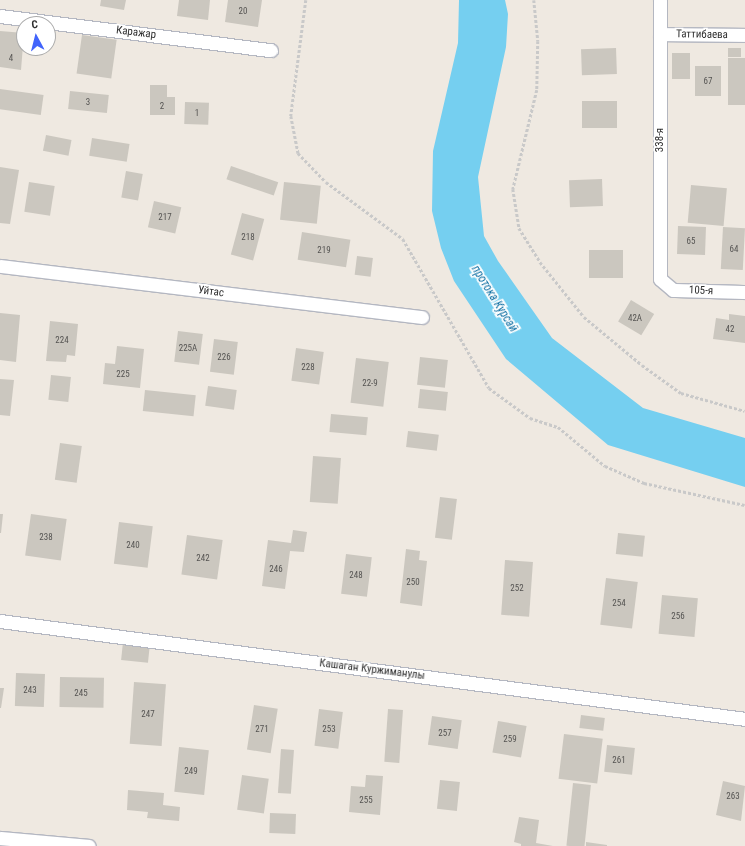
<!DOCTYPE html>
<html>
<head>
<meta charset="utf-8">
<style>
  body { margin:0 }
  #map { position:relative; width:745px; height:846px; overflow:hidden; background:#efe9e1; font-family:"Roboto Condensed",sans-serif }
  div>[style] { position:absolute }
  [style*='--x'] { left:calc(var(--x)*1px); top:calc(var(--y)*1px); width:calc(var(--w)*1px); rotate:calc(var(--a)*1deg) }
  .water>* { inset:0; background:#75cff0 }
  .building>* { inset:0; background:#cbc7bf; transform-origin:0 0 }
  .path>* { height:2.5px; margin-top:-1.25px; transform-origin:0; background:repeating-linear-gradient(90deg,#c9c9c9 0 3px,transparent 0 5px) }
  .roads { filter:drop-shadow(1px 0 #b4b7c1) drop-shadow(-1px 0 #b4b7c1) drop-shadow(0 1px #b4b7c1) drop-shadow(0 -1px #b4b7c1) }
  .minor>* { height:13px; margin:-6.5px; padding:0 6.5px; transform-origin:6.5px; border-radius:6.5px; background:#fff }
  span { translate:-50% -50%; white-space:nowrap; text-align:center; line-height:1.15; -webkit-text-stroke:3.5px #fff; paint-order:stroke }
  .number-label { font-size:9px; color:#555452 }
  .number-label span { -webkit-text-stroke-width:0 }
  .street-label { font-size:11px; color:#2e2e2e }
  .water-label { font-size:12px; color:#0d6fa3; font-style:italic }
  .north { position:absolute; left:16px; top:16px; width:40px; height:40px; box-sizing:border-box; background:#fff; border:1px solid #ababab; border-radius:50%; rotate:353deg; font-size:11px; font-weight:700; line-height:16px; text-align:center; color:#2e2e2e }
  .north::after { content:''; display:block; margin:auto; width:14px; height:18px; background:#4264fb; clip-path:polygon(50% 0,100% 100%,50% 72%,0 100%) }
</style>
</head>
<body>
<div id="map">
  <div class="water">
    <i style="clip-path:polygon(459px 0,505px 0,508px 14px,506px 47px,478px 177px,484px 236px,498px 261px,552px 338px,643px 408px,745px 438px,745px 487px,608px 445px,506px 359px,454px 281px,441px 248px,432px 211px,433px 151px,458px 43px)"></i>
  </div>
  <div class="building">
    <i style="clip-path:polygon(101px 0,126px 0,124px 10px,100px 6px)"></i>
    <i style="clip-path:polygon(179px 0,210px 0,208px 20px,177px 16px)"></i>
    <i style="clip-path:polygon(228px 0,262px 0,258px 27px,225px 22px)"></i>
    <i style="clip-path:polygon(0 31px,24px 33px,21px 70px,0 67px)"></i>
    <i style="left:82px;top:35px;width:35px;height:39px;rotate:8deg"></i>
    <i style="left:616px;top:48px;width:26px;height:35px;rotate:88deg"></i>
    <i style="left:728px;top:48px;width:13px;height:9px"></i>
    <i style="left:672px;top:53px;width:18px;height:26px"></i>
    <i style="left:728px;top:58px;width:17px;height:47px"></i>
    <i style="left:695px;top:66px;width:26px;height:30px"></i>
    <i style="clip-path:polygon(150px 85px,167px 85px,167px 97px,175px 97px,175px 115px,150px 115px)"></i>
    <i style="left:0;top:89px;width:44px;height:20px;rotate:8deg"></i>
    <i style="left:70px;top:91px;width:39px;height:18px;rotate:6deg"></i>
    <i style="left:582px;top:101px;width:35px;height:27px"></i>
    <i style="left:185px;top:102px;width:24px;height:22px;rotate:2deg"></i>
    <i style="left:46px;top:135px;width:26px;height:16px;rotate:11deg"></i>
    <i style="left:92px;top:138px;width:38px;height:18px;rotate:9deg"></i>
    <i style="left:231px;top:166px;width:50px;height:14px;rotate:19deg"></i>
    <i style="clip-path:polygon(0 167px,19px 170px,10px 224px,0 223px)"></i>
    <i style="left:126px;top:171px;width:17px;height:27px;rotate:10deg"></i>
    <i style="left:602px;top:179px;width:27px;height:33px;rotate:88deg"></i>
    <i style="left:29px;top:182px;width:26px;height:30px;rotate:9deg"></i>
    <i style="left:284px;top:182px;width:37px;height:38px;rotate:6deg"></i>
    <i style="left:691px;top:185px;width:36px;height:38px;rotate:5deg"></i>
    <i style="left:154px;top:201px;width:28px;height:27px;rotate:13deg"></i>
    <i style="left:242px;top:213px;width:23px;height:43px;rotate:15deg"></i>
    <i style="left:678px;top:226px;width:28px;height:28px;rotate:2deg"></i>
    <i style="left:723px;top:227px;width:22px;height:42px;rotate:3deg"></i>
    <i style="left:302px;top:232px;width:49px;height:28px;rotate:9deg"></i>
    <i style="left:589px;top:250px;width:34px;height:28px"></i>
    <i style="left:357px;top:256px;width:16px;height:19px;rotate:7deg"></i>
    <i style="left:631px;top:300px;width:27px;height:25px;rotate:31deg"></i>
    <i style="clip-path:polygon(0 313px,20px 315px,16px 362px,0 360px)"></i>
    <i style="clip-path:polygon(729px 314px,745px 316px,745px 343px,713px 339px,716px 318px,729px 320px)"></i>
    <i style="clip-path:polygon(50px 321px,78px 324px,75px 356px,67px 355px,66px 362px,46px 361px)"></i>
    <i style="left:178px;top:331px;width:25px;height:31px;rotate:7deg"></i>
    <i style="left:214px;top:339px;width:24px;height:33px;rotate:7deg"></i>
    <i style="clip-path:polygon(117px 346px,144px 349px,140px 388px,103px 384px,105px 363px,115px 364px)"></i>
    <i style="left:296px;top:348px;width:28px;height:33px;rotate:8deg"></i>
    <i style="left:420px;top:357px;width:28px;height:28px;rotate:6deg"></i>
    <i style="left:356px;top:358px;width:33px;height:45px;rotate:7deg"></i>
    <i style="left:51px;top:375px;width:20px;height:25px;rotate:6deg"></i>
    <i style="clip-path:polygon(0 379px,14px 380px,10px 416px,0 415px)"></i>
    <i style="left:208px;top:386px;width:29px;height:20px;rotate:8deg"></i>
    <i style="left:420px;top:389px;width:28px;height:19px;rotate:6deg"></i>
    <i style="left:145px;top:390px;width:51px;height:21px;rotate:6deg"></i>
    <i style="left:331px;top:414px;width:37px;height:18px;rotate:5deg"></i>
    <i style="left:408px;top:431px;width:31px;height:16px;rotate:7deg"></i>
    <i style="left:60px;top:443px;width:22px;height:37px;rotate:8deg"></i>
    <i style="left:313px;top:456px;width:28px;height:46px;rotate:4deg"></i>
    <i style="left:440px;top:497px;width:17px;height:41px;rotate:7deg"></i>
    <i style="clip-path:polygon(0 514px,3px 514px,1px 533px,0 533px)"></i>
    <i style="left:31px;top:514px;width:36px;height:42px;rotate:8deg"></i>
    <i style="left:119px;top:522px;width:34px;height:42px;rotate:7deg"></i>
    <i style="clip-path:polygon(293px 530px,307px 532px,304px 552px,290px 551px,285px 589px,262px 586px,268px 540px,291px 543px)"></i>
    <i style="left:618px;top:533px;width:27px;height:21px;rotate:6deg"></i>
    <i style="left:187px;top:535px;width:36px;height:40px;rotate:8deg"></i>
    <i style="clip-path:polygon(406px 549px,420px 551px,419px 560px,427px 561px,422px 606px,400px 603px)"></i>
    <i style="left:346px;top:554px;width:26px;height:40px;rotate:7deg"></i>
    <i style="left:505px;top:560px;width:28px;height:55px;rotate:4deg"></i>
    <i style="left:606px;top:578px;width:32px;height:47px;rotate:7deg"></i>
    <i style="left:662px;top:595px;width:36px;height:39px;rotate:5deg"></i>
    <i style="left:123px;top:642px;width:27px;height:18px;rotate:6deg"></i>
    <i style="left:16px;top:673px;width:29px;height:33px;rotate:2deg"></i>
    <i style="left:60px;top:677px;width:44px;height:30px;rotate:1deg"></i>
    <i style="left:134px;top:682px;width:32px;height:62px;rotate:4deg"></i>
    <i style="clip-path:polygon(0 688px,4px 688px,1px 708px,0 708px)"></i>
    <i style="left:254px;top:705px;width:24px;height:45px;rotate:9deg"></i>
    <i style="left:319px;top:709px;width:24px;height:37px;rotate:7deg"></i>
    <i style="left:388px;top:709px;width:15px;height:53px;rotate:4deg"></i>
    <i style="left:581px;top:715px;width:24px;height:13px;rotate:7deg"></i>
    <i style="left:432px;top:716px;width:30px;height:29px;rotate:8deg"></i>
    <i style="left:498px;top:721px;width:29px;height:32px;rotate:10deg"></i>
    <i style="left:564px;top:734px;width:39px;height:45px;rotate:7deg"></i>
    <i style="left:607px;top:745px;width:28px;height:27px;rotate:6deg"></i>
    <i style="left:179px;top:747px;width:30px;height:45px;rotate:6deg"></i>
    <i style="left:281px;top:749px;width:13px;height:44px;rotate:4deg"></i>
    <i style="left:242px;top:775px;width:27px;height:35px;rotate:8deg"></i>
    <i style="clip-path:polygon(366px 775px,383px 776px,380px 815px,349px 812px,351px 786px,365px 787px)"></i>
    <i style="left:440px;top:780px;width:20px;height:29px;rotate:6deg"></i>
    <i style="clip-path:polygon(723px 781px,745px 786px,741px 821px,716px 815px)"></i>
    <i style="left:573px;top:783px;width:18px;height:63px;rotate:6deg"></i>
    <i style="clip-path:polygon(128px 790px,164px 793px,163px 805px,180px 807px,179px 821px,147px 818px,148px 812px,127px 810px)"></i>
    <i style="left:270px;top:813px;width:26px;height:20px;rotate:2deg"></i>
    <i style="clip-path:polygon(519px 817px,539px 820px,536px 843px,553px 846px,521px 846px,521px 844px,514px 842px)"></i>
    <i style="clip-path:polygon(586px 842px,607px 845px,607px 846px,586px 846px)"></i>
  </div>
  <div class="path">
    <i style="--x:306;--y:0;--w:117;--a:97.4"></i>
    <i style="--x:291;--y:116;--w:38;--a:79"></i>
    <i style="--x:298;--y:153;--w:40;--a:46"></i>
    <i style="--x:326;--y:182;--w:96;--a:36.5"></i>
    <i style="--x:403;--y:239;--w:172;--a:60"></i>
    <i style="--x:489;--y:388;--w:51;--a:36.2"></i>
    <i style="--x:530;--y:418;--w:29;--a:18"></i>
    <i style="--x:558;--y:427;--w:61;--a:39.7"></i>
    <i style="--x:605;--y:466;--w:43;--a:23.6"></i>
    <i style="--x:644;--y:483;--w:103;--a:12.3"></i>
    <i style="--x:534;--y:0;--w:41;--a:84.4"></i>
    <i style="--x:538;--y:41;--w:49;--a:91.2"></i>
    <i style="--x:537;--y:90;--w:102;--a:103.6"></i>
    <i style="--x:513;--y:189;--w:39;--a:81"></i>
    <i style="--x:519;--y:228;--w:40;--a:58"></i>
    <i style="--x:540;--y:262;--w:70;--a:51.3"></i>
    <i style="--x:584;--y:317;--w:75;--a:39.6"></i>
    <i style="--x:642;--y:365;--w:48;--a:35.7"></i>
    <i style="--x:681;--y:393;--w:66;--a:15.7"></i>
  </div>
  <div class="roads">
    <div class="minor">
      <i style="--x:660;--y:0;--w:279;--a:90"></i>
      <i style="--x:660;--y:279;--w:17;--a:40"></i>
      <i style="--x:673;--y:290;--w:72;--a:1.6"></i>
      <i style="--x:0;--y:16;--w:273;--a:7.2"></i>
      <i style="--x:660;--y:34;--w:85;--a:0.7"></i>
      <i style="--x:0;--y:266;--w:425;--a:6.9"></i>
      <i style="--x:0;--y:621;--w:751;--a:7.49"></i>
      <i style="--x:0;--y:838;--w:89;--a:5.1"></i>
    </div>
  </div>
  <div class="number-label">
    <span style="left:243px;top:11px">20</span>
    <span style="left:11px;top:58px">4</span>
    <span style="left:708px;top:81px">67</span>
    <span style="left:88px;top:102px">3</span>
    <span style="left:162px;top:106px">2</span>
    <span style="left:197px;top:113px">1</span>
    <span style="left:165px;top:217px">217</span>
    <span style="left:248px;top:237px">218</span>
    <span style="left:691px;top:241px">65</span>
    <span style="left:734px;top:249px">64</span>
    <span style="left:324px;top:250px">219</span>
    <span style="left:635px;top:318px">42А</span>
    <span style="left:730px;top:329px">42</span>
    <span style="left:62px;top:340px">224</span>
    <span style="left:188px;top:348px">225А</span>
    <span style="left:224px;top:357px">226</span>
    <span style="left:308px;top:367px">228</span>
    <span style="left:123px;top:374px">225</span>
    <span style="left:370px;top:383px">22-9</span>
    <span style="left:46px;top:537px">238</span>
    <span style="left:133px;top:545px">240</span>
    <span style="left:203px;top:558px">242</span>
    <span style="left:276px;top:569px">246</span>
    <span style="left:356px;top:575px">248</span>
    <span style="left:413px;top:582px">250</span>
    <span style="left:517px;top:588px">252</span>
    <span style="left:619px;top:603px">254</span>
    <span style="left:678px;top:616px">256</span>
    <span style="left:30px;top:690px">243</span>
    <span style="left:81px;top:693px">245</span>
    <span style="left:148px;top:714px">247</span>
    <span style="left:262px;top:729px">271</span>
    <span style="left:329px;top:729px">253</span>
    <span style="left:445px;top:733px">257</span>
    <span style="left:510px;top:739px">259</span>
    <span style="left:619px;top:760px">261</span>
    <span style="left:191px;top:771px">249</span>
    <span style="left:733px;top:796px">263</span>
    <span style="left:366px;top:800px">255</span>
  </div>
  <div class="street-label">
    <span style="left:136px;top:33px;rotate:7deg">Каражар</span>
    <span style="left:702px;top:35px;rotate:1deg">Таттибаева</span>
    <span style="left:660px;top:140px;rotate:-90deg">338-я</span>
    <span style="left:701px;top:291px;rotate:2deg">105-я</span>
    <span style="left:211px;top:292px;rotate:7deg">Уйтас</span>
    <span style="left:372px;top:670px;rotate:7deg">Кашаган Куржиманулы</span>
  </div>
  <div class="water-label">
    <span style="left:494px;top:299px;rotate:58deg">протока Курсай</span>
  </div>
  <div class="north">С</div>
</div>
</body>
</html>
